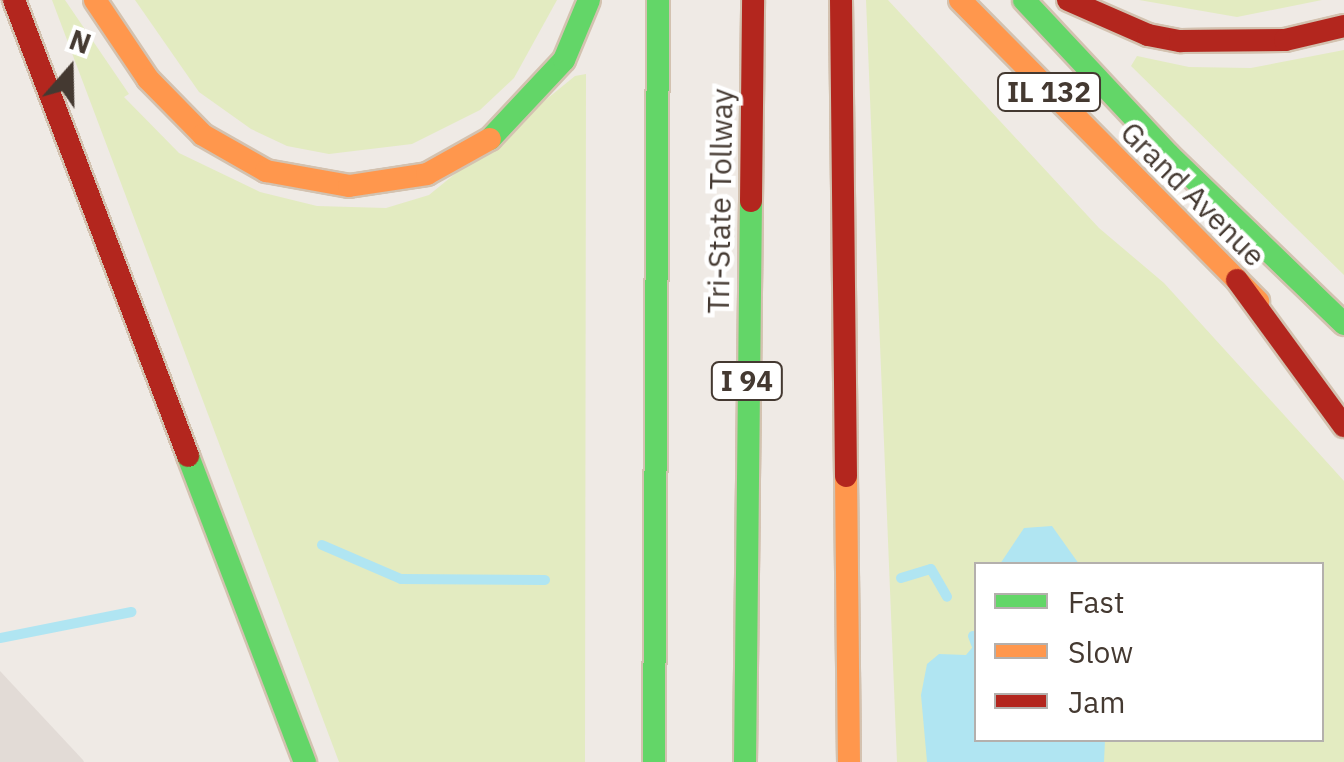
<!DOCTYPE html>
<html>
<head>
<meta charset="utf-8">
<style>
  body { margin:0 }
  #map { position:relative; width:1344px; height:762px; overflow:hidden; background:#efeae5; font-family:"IBM Plex Sans",sans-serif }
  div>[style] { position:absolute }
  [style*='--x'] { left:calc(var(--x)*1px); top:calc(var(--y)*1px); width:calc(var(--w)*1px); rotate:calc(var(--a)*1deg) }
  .industrial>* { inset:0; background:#e2dbd6 }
  .green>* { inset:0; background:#e3ebc1 }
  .water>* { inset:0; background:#b0e5f2 }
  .stream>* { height:10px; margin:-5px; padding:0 5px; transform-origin:5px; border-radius:5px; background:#b0e5f2 }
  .roads { filter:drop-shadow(2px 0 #d3c2b0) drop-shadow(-2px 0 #d3c2b0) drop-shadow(0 2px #d3c2b0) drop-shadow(0 -2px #d3c2b0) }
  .fast>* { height:22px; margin:-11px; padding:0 11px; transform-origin:11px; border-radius:11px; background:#63d668 }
  .slow>* { height:22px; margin:-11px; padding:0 11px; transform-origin:11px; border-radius:11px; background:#ff974d }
  .jam>* { height:22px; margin:-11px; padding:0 11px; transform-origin:11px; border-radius:11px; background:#b3261e }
  span { translate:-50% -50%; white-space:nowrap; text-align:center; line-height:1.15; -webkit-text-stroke:9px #fff; paint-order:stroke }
  .shield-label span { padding:2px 8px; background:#fff; border:2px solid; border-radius:8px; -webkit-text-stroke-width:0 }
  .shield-label { font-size:28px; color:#443931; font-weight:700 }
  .street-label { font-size:30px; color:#443931 }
  .legend { position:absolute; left:974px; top:562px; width:350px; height:180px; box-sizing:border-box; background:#fff; border:2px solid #b4b0ad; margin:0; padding:12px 18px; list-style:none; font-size:30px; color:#443931 }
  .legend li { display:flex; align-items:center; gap:20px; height:50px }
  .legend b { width:50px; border:2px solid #b4b0ad }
  .north { position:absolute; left:20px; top:20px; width:100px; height:100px; -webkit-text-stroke:8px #fff; paint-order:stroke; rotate:20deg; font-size:28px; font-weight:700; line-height:40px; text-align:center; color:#443931 }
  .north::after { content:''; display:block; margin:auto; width:35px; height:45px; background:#443931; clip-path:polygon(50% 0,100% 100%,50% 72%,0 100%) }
</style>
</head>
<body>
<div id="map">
  <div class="industrial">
    <i style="clip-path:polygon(0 671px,83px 760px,84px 762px,0 762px)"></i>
  </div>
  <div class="green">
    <i style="clip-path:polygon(52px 0,65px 0,129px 94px,124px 97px,179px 153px,260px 192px,317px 206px,386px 208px,429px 195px,575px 76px,586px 74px,585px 762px,339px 762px)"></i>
    <i style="clip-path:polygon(135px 0,557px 0,514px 78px,480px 110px,412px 144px,329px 154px,287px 146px,251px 129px,199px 92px)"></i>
    <i style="clip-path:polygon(evenodd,866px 0,888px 0,1099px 228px,1164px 283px,1344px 481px,1344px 762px,897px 762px,866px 0,976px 564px,1322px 564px,1322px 740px,976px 740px,976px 564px)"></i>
    <i style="clip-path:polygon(1139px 0,1322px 0,1237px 17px)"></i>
    <i style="clip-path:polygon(1344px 50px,1344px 275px,1131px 66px,1137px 56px,1189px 67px,1251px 68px)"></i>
  </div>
  <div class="water">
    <i style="clip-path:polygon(1052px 526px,1079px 564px,1000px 564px,1024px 528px)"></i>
    <i style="clip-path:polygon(976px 643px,976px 740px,1105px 740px,1104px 762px,927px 762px,921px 695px,927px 664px,939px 654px,966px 655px)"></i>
  </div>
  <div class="stream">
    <i style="--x:322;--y:545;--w:86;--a:23.3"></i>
    <i style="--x:401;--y:579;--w:144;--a:0.4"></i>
    <i style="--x:901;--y:578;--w:31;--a:-17"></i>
    <i style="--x:931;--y:569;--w:32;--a:60"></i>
    <i style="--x:973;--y:636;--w:9;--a:69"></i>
    <i style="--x:0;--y:638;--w:134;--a:-11.2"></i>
  </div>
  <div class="roads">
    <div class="fast">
      <i style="--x:1024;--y:0;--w:211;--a:46.9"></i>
      <i style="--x:1168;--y:154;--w:245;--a:44"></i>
      <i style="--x:490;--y:139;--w:108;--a:-46.9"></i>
      <i style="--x:564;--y:60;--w:65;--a:-67.4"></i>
      <i style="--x:188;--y:456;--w:328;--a:69.1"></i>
      <i style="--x:654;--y:762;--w:762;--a:-89.7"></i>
      <i style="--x:745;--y:762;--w:561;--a:-89.39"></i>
    </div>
    <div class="slow">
      <i style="--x:95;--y:0;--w:95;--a:56.1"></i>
      <i style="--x:148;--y:79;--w:78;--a:45.5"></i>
      <i style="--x:203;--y:135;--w:73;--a:29.7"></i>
      <i style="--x:266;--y:171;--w:84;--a:10.2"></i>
      <i style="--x:349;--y:186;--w:79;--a:-8.7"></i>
      <i style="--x:427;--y:174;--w:72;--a:-29.1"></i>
      <i style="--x:960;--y:0;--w:424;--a:45.3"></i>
      <i style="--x:846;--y:476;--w:286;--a:89.4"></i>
    </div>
    <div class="jam">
      <i style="--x:14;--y:0;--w:488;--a:69.1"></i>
      <i style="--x:841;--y:0;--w:476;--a:89.4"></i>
      <i style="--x:1068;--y:0;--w:87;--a:23.6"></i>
      <i style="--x:1148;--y:35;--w:33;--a:11"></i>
      <i style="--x:1180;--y:41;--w:105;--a:-0.5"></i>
      <i style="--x:1285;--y:40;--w:61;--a:-13.3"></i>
      <i style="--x:751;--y:201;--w:201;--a:-89.4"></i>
      <i style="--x:1237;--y:280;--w:181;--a:53.8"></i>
    </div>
  </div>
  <div class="shield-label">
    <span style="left:1049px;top:92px">IL 132</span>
    <span style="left:747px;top:381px">I 94</span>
  </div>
  <div class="street-label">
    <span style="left:1193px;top:194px;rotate:45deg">Grand Avenue</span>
    <span style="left:720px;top:201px;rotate:-89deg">Tri-State Tollway</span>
  </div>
  <ul class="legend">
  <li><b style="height:12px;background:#63d668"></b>Fast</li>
  <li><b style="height:12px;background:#ff974d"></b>Slow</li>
  <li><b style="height:12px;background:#b3261e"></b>Jam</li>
  </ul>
  <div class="north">N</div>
</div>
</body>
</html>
